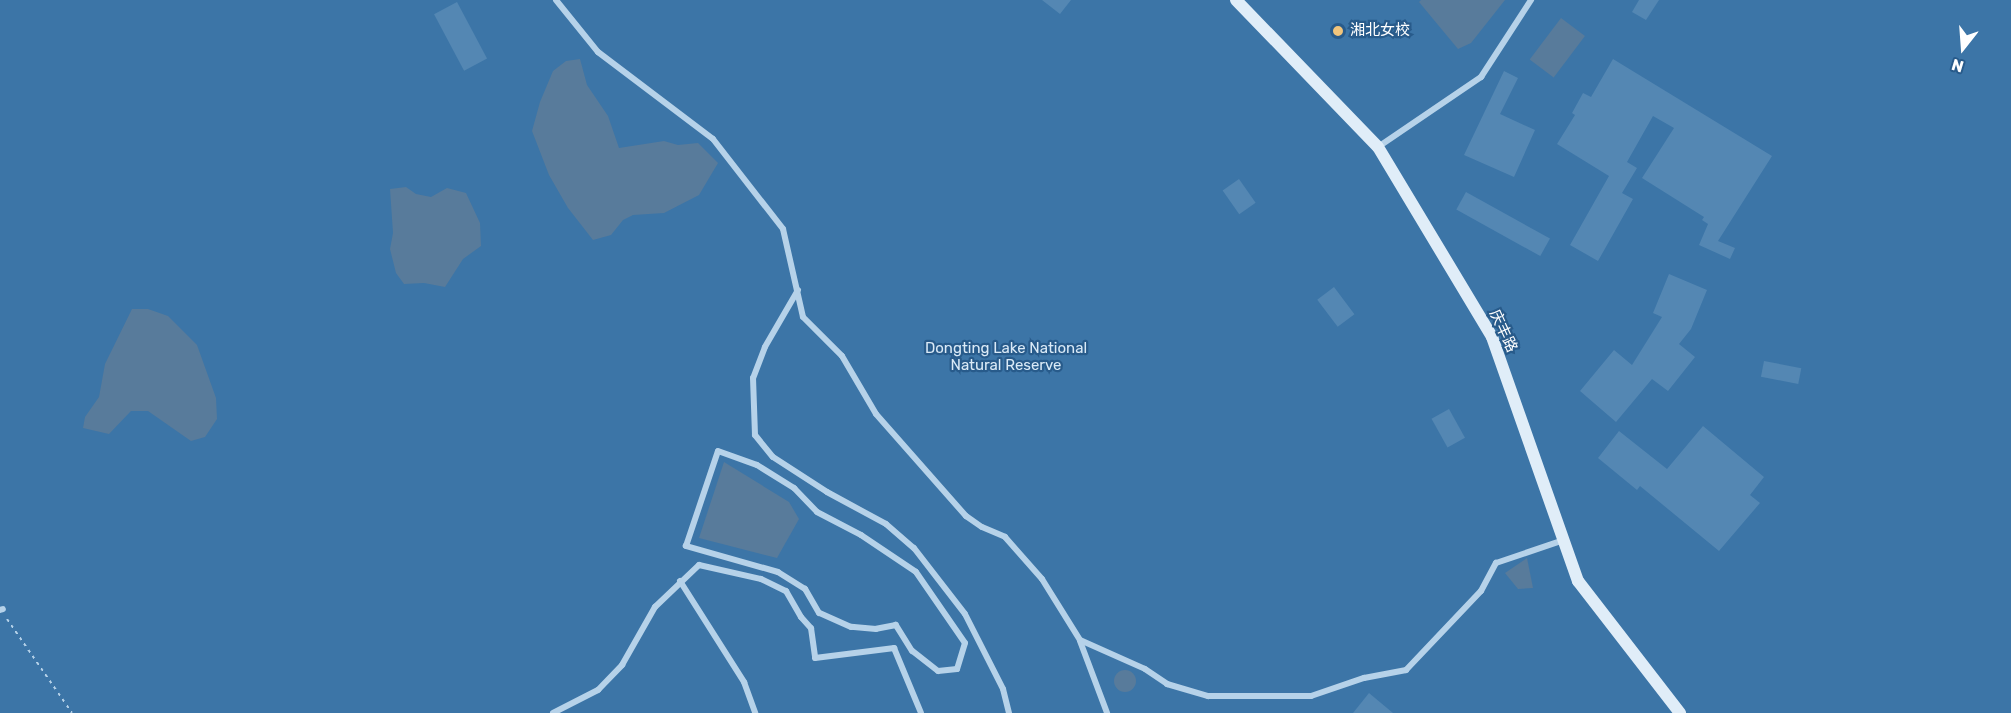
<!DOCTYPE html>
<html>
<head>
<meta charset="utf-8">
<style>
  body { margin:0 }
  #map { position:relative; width:2011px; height:713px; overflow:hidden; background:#285b8b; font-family:Rubik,"Noto Sans SC",sans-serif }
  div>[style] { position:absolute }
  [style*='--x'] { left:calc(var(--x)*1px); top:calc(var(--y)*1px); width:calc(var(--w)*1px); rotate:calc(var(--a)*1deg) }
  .green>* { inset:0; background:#3c75a7; transform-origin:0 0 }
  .water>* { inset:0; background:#587b9b; transform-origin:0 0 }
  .round { border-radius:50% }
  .building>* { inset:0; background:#5487b3; transform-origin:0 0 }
  .path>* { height:2px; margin-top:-1px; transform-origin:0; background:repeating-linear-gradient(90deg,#b6d2e9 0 3px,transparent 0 7.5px) }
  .street>* { height:6px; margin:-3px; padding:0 3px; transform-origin:3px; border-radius:3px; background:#b6d2e9 }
  .secondary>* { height:12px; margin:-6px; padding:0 6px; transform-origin:6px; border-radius:6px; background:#e0edf8 }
  .dots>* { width:16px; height:16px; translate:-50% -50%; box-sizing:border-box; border:3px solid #285b8b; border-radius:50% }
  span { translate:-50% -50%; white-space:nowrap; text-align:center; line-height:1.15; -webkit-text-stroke:4.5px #285b8b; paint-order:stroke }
  .poi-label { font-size:15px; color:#fff }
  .left { translate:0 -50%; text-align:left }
  .street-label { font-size:15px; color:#fff }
  .park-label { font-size:15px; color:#daeaf7 }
  .north { position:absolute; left:1933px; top:18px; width:60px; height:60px; -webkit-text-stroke:4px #285b8b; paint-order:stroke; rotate:197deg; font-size:16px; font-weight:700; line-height:24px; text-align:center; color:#fff }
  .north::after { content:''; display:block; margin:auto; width:21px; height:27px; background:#fff; clip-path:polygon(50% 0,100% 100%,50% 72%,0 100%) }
</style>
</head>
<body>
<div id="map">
  <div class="green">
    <i style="left:0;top:0;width:2011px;height:713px"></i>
  </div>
  <div class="water">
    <i style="clip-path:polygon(1421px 0,1505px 0,1471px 43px,1458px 49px,1419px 2px)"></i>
    <i style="left:1561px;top:18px;width:30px;height:52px;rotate:37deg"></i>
    <i style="clip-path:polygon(580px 59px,587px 85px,608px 116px,619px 148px,664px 141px,678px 145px,698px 143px,718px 163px,699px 195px,664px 213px,633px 215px,623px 220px,611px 235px,593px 240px,568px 208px,549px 175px,532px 131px,540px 102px,553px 71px,566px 61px)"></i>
    <i style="clip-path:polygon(406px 187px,416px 194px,431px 197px,447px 188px,466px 193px,480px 223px,481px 246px,463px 259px,445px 287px,424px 283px,404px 284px,396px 273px,390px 249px,393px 233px,390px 189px)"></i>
    <i style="clip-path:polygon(132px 309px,148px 309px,168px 316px,197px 345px,216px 398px,217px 419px,205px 437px,191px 441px,148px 411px,131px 411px,109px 434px,83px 428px,85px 417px,99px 397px,105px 364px)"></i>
    <i style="clip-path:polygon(724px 462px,789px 502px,799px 519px,777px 558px,699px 538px)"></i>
    <i style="clip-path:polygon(1527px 558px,1533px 588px,1518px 589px,1505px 573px)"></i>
    <i class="round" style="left:1114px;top:670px;width:22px;height:22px"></i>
  </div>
  <div class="building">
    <i style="clip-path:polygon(1042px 0,1071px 0,1060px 14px)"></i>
    <i style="clip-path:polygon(1639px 0,1659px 0,1646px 20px,1632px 12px)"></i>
    <i style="left:457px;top:2px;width:64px;height:26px;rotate:62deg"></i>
    <i style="clip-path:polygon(1613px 59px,1772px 156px,1718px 241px,1735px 248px,1730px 259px,1699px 245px,1708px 224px,1702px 220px,1704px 217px,1642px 178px,1674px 128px,1653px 116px,1627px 162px,1637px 168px,1622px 193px,1633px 199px,1598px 261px,1570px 245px,1609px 176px,1557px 144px,1575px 115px,1572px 113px,1583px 93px,1591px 97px)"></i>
    <i style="clip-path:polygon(1504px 71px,1518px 78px,1500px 114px,1535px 130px,1514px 177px,1464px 155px)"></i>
    <i style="left:1239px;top:179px;width:29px;height:20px;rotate:55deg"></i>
    <i style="left:1466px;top:192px;width:96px;height:20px;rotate:29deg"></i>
    <i style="clip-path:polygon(1669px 274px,1707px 290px,1691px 329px,1679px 344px,1695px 357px,1668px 391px,1652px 379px,1616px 422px,1580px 391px,1614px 350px,1632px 365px,1662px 317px,1653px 313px)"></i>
    <i style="left:1334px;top:287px;width:34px;height:21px;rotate:53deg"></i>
    <i style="left:1764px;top:361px;width:38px;height:16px;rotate:11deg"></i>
    <i style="left:1449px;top:409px;width:33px;height:20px;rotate:61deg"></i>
    <i style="clip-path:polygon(1703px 426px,1764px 477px,1750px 495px,1760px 503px,1719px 551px,1640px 486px,1637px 490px,1598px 458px,1619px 431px,1667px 469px)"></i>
    <i style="clip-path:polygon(1369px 693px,1393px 713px,1353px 713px)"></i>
  </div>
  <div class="path">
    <i style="--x:7;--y:619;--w:114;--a:55.3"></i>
  </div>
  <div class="street">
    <i style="--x:556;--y:0;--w:67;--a:51.1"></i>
    <i style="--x:598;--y:52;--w:144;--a:37.1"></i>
    <i style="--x:713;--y:139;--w:114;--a:52.1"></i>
    <i style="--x:783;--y:229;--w:90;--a:77.2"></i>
    <i style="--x:803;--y:317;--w:55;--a:45"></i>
    <i style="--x:842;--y:356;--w:67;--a:59.6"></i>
    <i style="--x:876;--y:414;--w:136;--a:48.6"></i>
    <i style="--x:966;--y:516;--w:19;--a:35"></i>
    <i style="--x:982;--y:527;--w:25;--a:23"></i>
    <i style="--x:1005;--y:537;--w:56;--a:48.6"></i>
    <i style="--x:1042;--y:579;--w:72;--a:58.1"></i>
    <i style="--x:1080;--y:640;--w:71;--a:24"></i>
    <i style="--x:1145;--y:669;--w:27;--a:34"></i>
    <i style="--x:1167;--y:684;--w:43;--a:16.3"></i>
    <i style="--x:1208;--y:696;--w:103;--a:0"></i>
    <i style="--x:1311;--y:696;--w:56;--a:-18.8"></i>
    <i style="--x:1364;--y:678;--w:43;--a:-10.8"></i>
    <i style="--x:1406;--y:670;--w:109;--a:-46.5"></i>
    <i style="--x:1481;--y:591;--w:32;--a:-62"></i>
    <i style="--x:1496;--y:563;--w:72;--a:-18.7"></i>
    <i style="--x:1378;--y:147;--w:125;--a:-34.2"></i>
    <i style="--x:1481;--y:77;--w:92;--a:-57"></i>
    <i style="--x:798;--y:290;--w:66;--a:120.1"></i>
    <i style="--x:765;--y:347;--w:33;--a:111"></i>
    <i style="--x:753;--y:378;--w:57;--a:88"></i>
    <i style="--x:755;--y:435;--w:28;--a:51"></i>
    <i style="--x:773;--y:457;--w:64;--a:32.9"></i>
    <i style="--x:827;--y:492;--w:67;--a:28.5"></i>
    <i style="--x:886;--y:524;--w:37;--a:41"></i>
    <i style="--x:914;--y:548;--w:83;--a:52.3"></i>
    <i style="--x:965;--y:614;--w:84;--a:63.1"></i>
    <i style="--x:1003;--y:689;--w:25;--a:76"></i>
    <i style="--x:718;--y:451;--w:41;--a:19.7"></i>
    <i style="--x:757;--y:465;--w:44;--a:31.9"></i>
    <i style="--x:794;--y:488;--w:33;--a:46"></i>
    <i style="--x:817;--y:512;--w:50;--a:27.6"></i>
    <i style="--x:861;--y:535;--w:66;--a:33.9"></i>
    <i style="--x:916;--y:572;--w:86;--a:55.4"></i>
    <i style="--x:965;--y:643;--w:27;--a:107"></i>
    <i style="--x:957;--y:669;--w:19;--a:174"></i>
    <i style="--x:938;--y:671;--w:33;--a:-142"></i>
    <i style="--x:912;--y:651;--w:31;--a:-122"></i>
    <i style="--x:896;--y:625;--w:20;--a:169"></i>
    <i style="--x:876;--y:629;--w:25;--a:-175"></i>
    <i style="--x:851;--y:627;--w:35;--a:-156"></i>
    <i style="--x:819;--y:613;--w:28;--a:-120"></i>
    <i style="--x:805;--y:589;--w:32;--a:-148"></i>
    <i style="--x:778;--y:572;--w:96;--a:-164.2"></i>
    <i style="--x:686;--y:546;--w:100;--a:-71.4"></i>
    <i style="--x:680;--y:581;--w:120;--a:57.6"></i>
    <i style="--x:744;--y:682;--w:33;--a:70"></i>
    <i style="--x:0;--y:610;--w:3;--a:-18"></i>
    <i style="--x:1080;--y:641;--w:77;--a:69.4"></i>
    <i style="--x:553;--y:713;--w:51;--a:-27.1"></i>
    <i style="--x:598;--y:690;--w:35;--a:-46"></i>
    <i style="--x:622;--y:665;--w:67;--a:-60.4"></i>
    <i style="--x:655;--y:607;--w:61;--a:-43.7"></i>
    <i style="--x:699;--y:565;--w:64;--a:12.7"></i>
    <i style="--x:761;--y:579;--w:28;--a:26"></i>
    <i style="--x:786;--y:591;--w:30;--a:60"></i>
    <i style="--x:801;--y:617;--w:15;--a:48"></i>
    <i style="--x:811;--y:628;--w:30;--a:82"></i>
    <i style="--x:815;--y:658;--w:80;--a:-7.2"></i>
    <i style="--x:894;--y:648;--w:70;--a:67.4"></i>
  </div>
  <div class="secondary">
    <i style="--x:1236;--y:0;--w:204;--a:46"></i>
    <i style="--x:1378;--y:147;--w:222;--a:59"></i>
    <i style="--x:1492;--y:337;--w:259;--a:70.6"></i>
    <i style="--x:1578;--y:581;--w:167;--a:52.3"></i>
  </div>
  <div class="dots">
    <i style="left:1338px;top:31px;background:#f1c57c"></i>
  </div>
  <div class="poi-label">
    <span class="left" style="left:1350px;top:31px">湘北女校</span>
  </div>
  <div class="street-label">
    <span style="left:1503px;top:331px;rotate:65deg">庆丰路</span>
  </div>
  <div class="park-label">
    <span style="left:1006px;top:357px">Dongting Lake National<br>Natural Reserve</span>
  </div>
  <div class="north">N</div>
</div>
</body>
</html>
